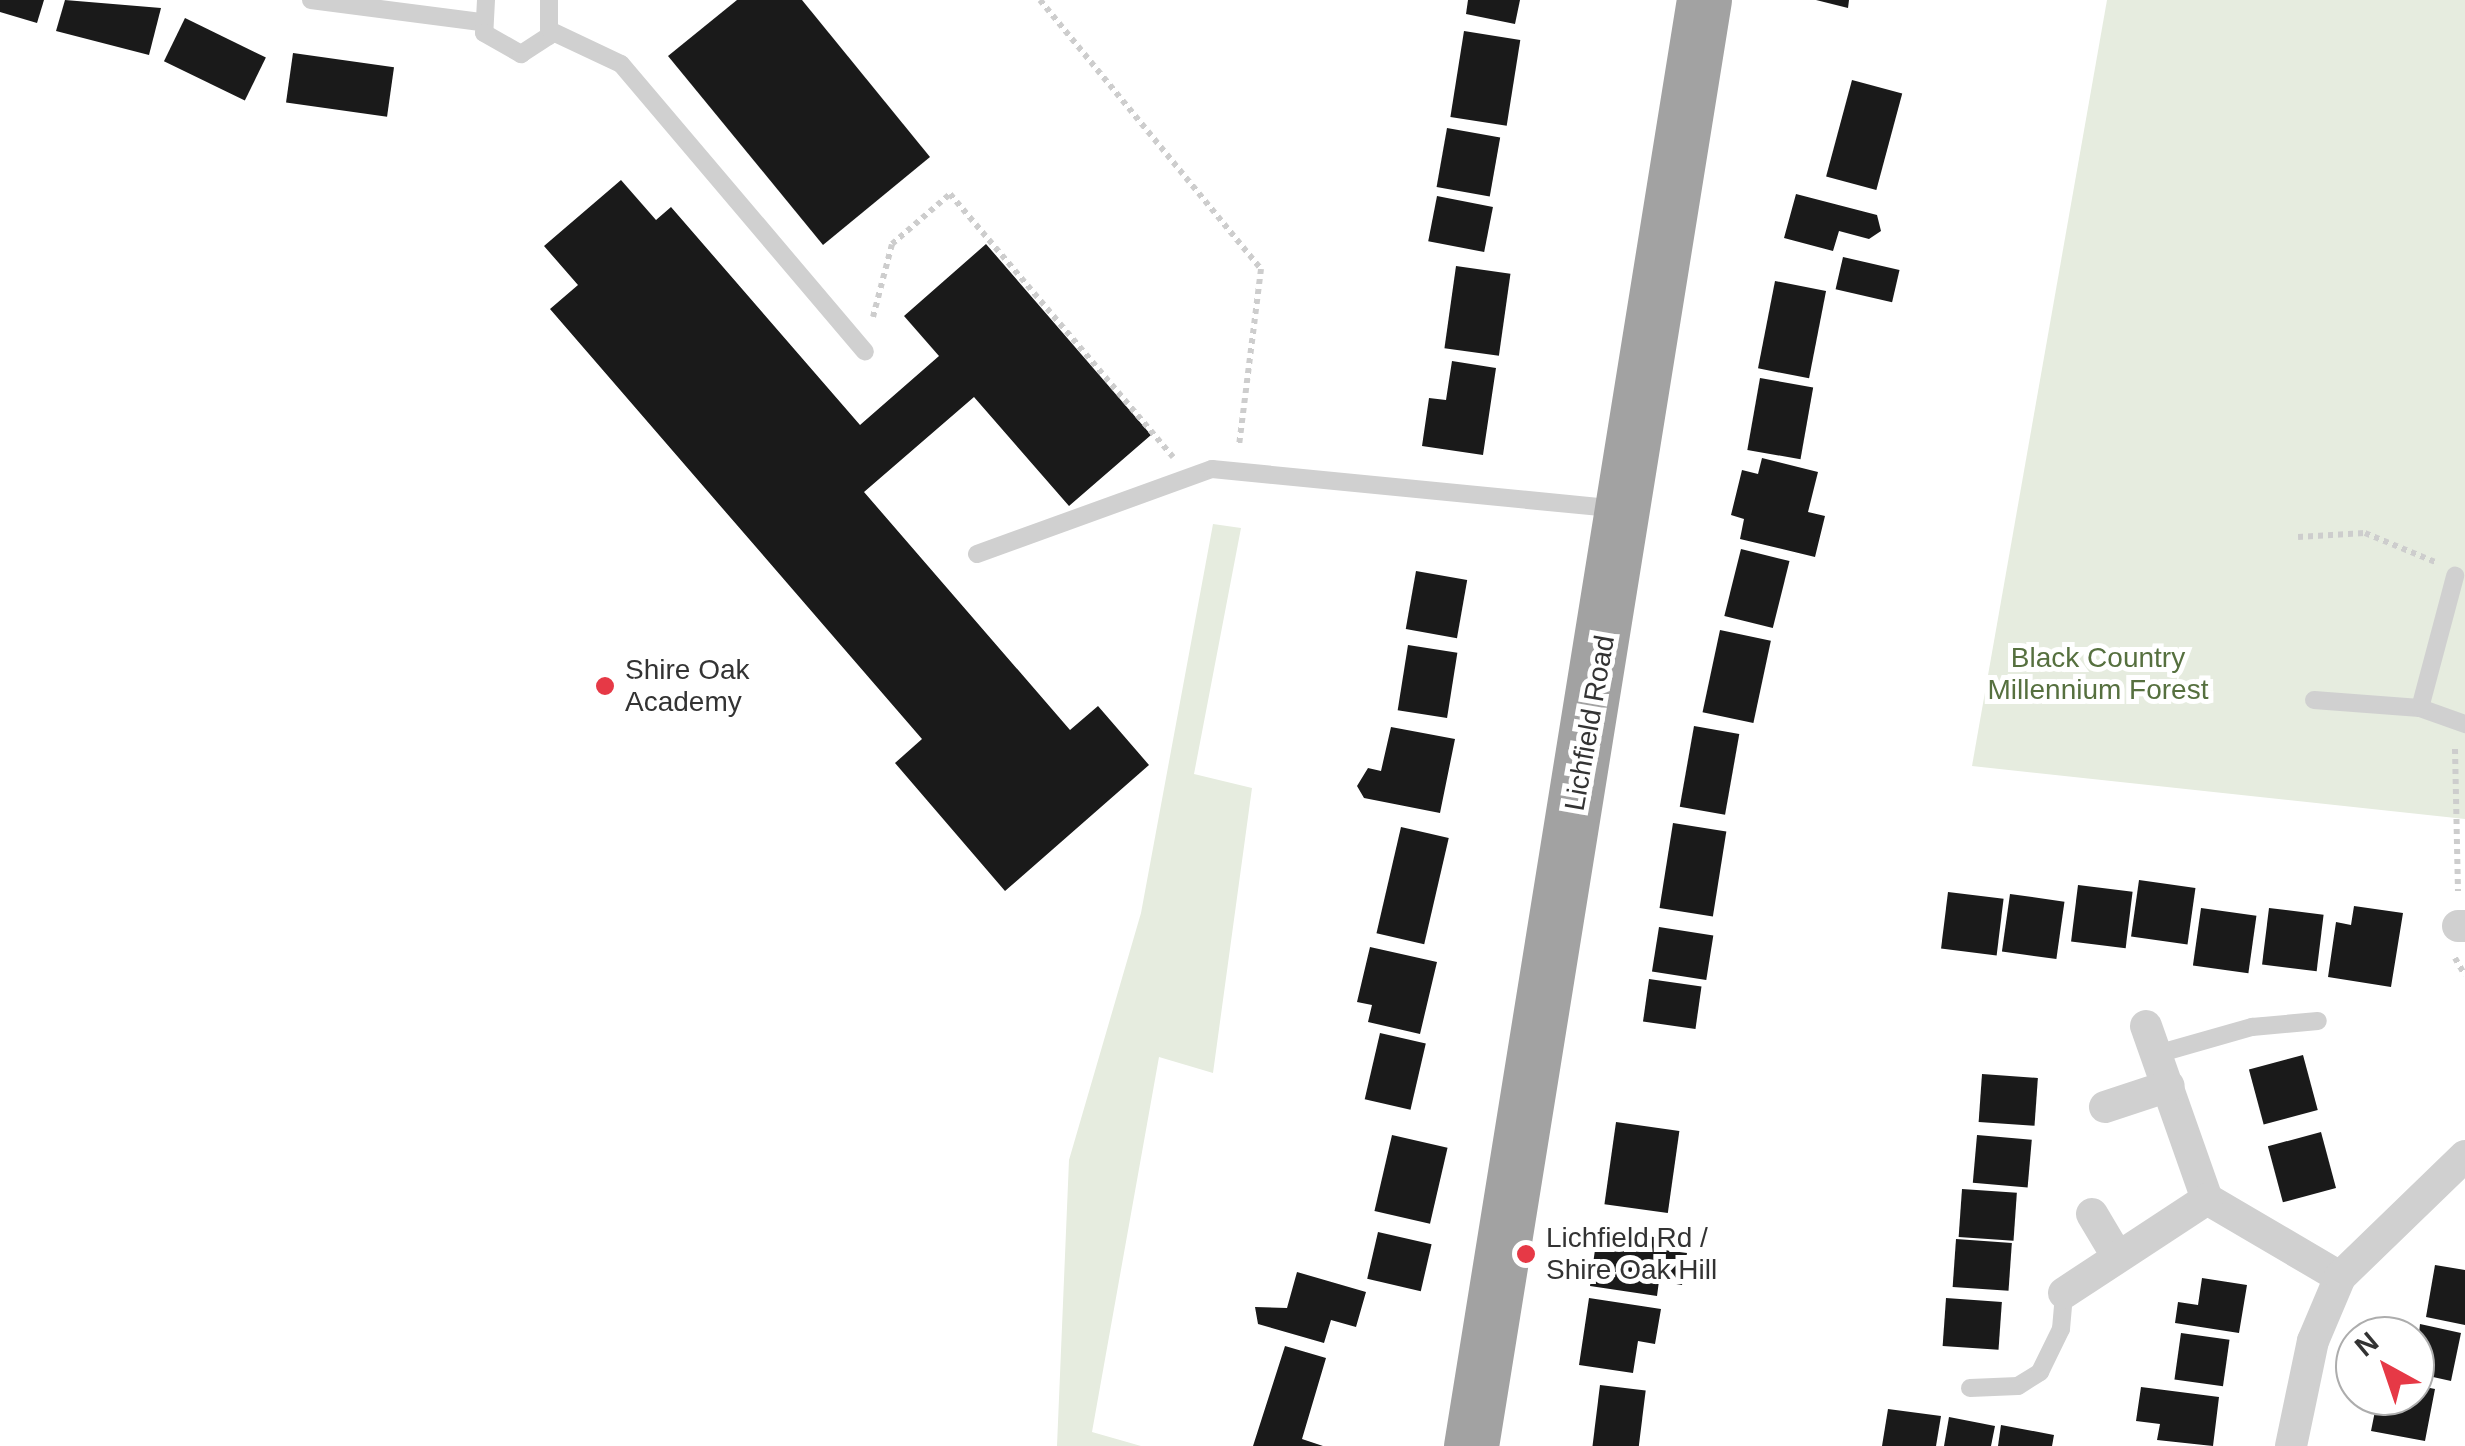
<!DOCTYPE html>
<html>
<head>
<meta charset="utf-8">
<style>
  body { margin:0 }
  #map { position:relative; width:2465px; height:1446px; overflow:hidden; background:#fff; font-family:Helvetica,sans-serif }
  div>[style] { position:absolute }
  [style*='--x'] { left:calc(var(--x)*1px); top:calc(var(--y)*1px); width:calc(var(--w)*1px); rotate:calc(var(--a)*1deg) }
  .green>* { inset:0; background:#e6ecdf }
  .building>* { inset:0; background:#1a1a1a; transform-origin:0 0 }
  .path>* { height:6px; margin-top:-3px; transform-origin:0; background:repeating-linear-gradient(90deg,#cdcdcd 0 5px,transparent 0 10px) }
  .service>* { height:18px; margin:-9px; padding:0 9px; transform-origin:9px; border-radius:9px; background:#d0d0d0 }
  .minor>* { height:32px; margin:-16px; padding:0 16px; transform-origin:16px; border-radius:16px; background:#d0d0d0 }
  .trunk>* { height:55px; margin:-27.5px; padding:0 27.5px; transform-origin:27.5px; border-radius:27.5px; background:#a2a2a2 }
  .dots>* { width:28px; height:28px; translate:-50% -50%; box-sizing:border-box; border:5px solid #fff; border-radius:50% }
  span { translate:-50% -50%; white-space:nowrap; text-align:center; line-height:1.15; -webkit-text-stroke:10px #fff; paint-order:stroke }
  .park-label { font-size:28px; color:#56703f }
  .poi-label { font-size:28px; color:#333 }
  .left { translate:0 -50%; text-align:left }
  .street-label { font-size:28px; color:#333 }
  .north { position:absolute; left:2335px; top:1316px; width:100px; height:100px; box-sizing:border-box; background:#fff; border:2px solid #adadad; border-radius:50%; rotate:320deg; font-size:28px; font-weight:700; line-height:40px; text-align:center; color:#333 }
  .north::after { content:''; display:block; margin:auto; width:35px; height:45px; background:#e63946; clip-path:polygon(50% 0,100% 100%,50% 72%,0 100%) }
</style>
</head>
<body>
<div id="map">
  <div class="green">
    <i style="clip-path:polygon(2107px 0,2465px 0,2465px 819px,1972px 766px)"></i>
    <i style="clip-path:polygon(1213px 524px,1241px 528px,1194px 774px,1252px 788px,1213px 1073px,1159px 1057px,1092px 1432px,1141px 1446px,1057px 1446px,1069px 1160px,1141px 913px)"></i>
  </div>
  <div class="building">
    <i style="clip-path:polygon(0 0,44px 0,37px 23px,0 12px)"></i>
    <i style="clip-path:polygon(65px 0,161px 8px,149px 55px,56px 31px)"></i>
    <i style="clip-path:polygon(737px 0,802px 0,930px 157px,823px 245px,668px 56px)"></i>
    <i style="clip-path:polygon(1468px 0,1520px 0,1515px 24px,1466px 14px)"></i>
    <i style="clip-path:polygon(1816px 0,1849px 0,1848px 8px)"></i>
    <i style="left:185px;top:18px;width:90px;height:48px;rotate:26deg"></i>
    <i style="left:1464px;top:31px;width:57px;height:87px;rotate:9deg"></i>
    <i style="left:293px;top:53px;width:102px;height:50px;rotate:8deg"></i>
    <i style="left:1852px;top:80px;width:52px;height:100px;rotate:15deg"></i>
    <i style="left:1447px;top:128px;width:54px;height:60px;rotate:10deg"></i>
    <i style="clip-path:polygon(621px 180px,656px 220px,671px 207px,860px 425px,939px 356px,904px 316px,986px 244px,1151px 435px,1069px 506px,974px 397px,864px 492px,1070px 730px,1098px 706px,1149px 765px,1005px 891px,895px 763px,922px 739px,550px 309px,578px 285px,544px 246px)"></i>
    <i style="clip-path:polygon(1796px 194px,1877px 215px,1881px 231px,1869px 239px,1839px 231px,1833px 251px,1784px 238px)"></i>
    <i style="left:1437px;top:196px;width:57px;height:46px;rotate:11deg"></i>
    <i style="left:1843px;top:257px;width:58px;height:33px;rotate:13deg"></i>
    <i style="left:1456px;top:266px;width:55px;height:83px;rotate:8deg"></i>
    <i style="left:1775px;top:281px;width:52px;height:89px;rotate:11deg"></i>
    <i style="clip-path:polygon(1452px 361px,1496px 368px,1483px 455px,1422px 446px,1429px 398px,1446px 400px)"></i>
    <i style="left:1760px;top:378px;width:54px;height:73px;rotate:10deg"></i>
    <i style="clip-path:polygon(1762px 458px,1818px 472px,1808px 512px,1825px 516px,1815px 557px,1740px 539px,1744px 519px,1731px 515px,1742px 470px,1758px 474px)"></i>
    <i style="left:1741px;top:549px;width:50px;height:69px;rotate:14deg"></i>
    <i style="left:1416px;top:571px;width:52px;height:59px;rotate:10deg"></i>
    <i style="left:1720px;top:630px;width:52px;height:84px;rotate:12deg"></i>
    <i style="left:1408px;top:645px;width:50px;height:66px;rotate:9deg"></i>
    <i style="left:1694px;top:726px;width:46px;height:82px;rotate:10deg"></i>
    <i style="clip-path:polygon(1391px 727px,1455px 739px,1440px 813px,1364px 798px,1357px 786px,1368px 768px,1381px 771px)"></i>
    <i style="left:1673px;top:823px;width:54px;height:86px;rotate:9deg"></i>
    <i style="left:1401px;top:827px;width:49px;height:109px;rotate:13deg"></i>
    <i style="left:2139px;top:880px;width:57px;height:57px;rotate:8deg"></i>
    <i style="left:2078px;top:885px;width:55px;height:57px;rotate:7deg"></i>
    <i style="left:1948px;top:892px;width:56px;height:57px;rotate:7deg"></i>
    <i style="left:2010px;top:894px;width:55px;height:58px;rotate:8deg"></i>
    <i style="clip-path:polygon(2354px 906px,2403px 913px,2391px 987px,2328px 977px,2336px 922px,2351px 925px)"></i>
    <i style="left:2201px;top:908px;width:56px;height:58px;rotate:8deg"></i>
    <i style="left:2269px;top:908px;width:55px;height:57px;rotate:7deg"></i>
    <i style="left:1659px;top:927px;width:55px;height:45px;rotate:9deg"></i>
    <i style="clip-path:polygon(1370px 947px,1437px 962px,1420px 1034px,1368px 1022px,1372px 1005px,1357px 1002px)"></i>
    <i style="left:1649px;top:979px;width:53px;height:43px;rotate:8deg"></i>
    <i style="left:1380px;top:1033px;width:47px;height:68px;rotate:13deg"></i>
    <i style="left:2303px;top:1055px;width:57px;height:56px;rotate:75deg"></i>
    <i style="left:1982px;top:1074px;width:56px;height:48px;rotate:4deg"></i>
    <i style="left:1616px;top:1122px;width:64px;height:83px;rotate:8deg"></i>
    <i style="left:2321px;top:1132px;width:58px;height:55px;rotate:75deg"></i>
    <i style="left:1392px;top:1135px;width:57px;height:78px;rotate:13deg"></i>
    <i style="left:1977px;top:1135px;width:55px;height:48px;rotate:5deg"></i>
    <i style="left:1962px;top:1189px;width:55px;height:48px;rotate:4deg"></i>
    <i style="clip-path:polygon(1598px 1228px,1666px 1239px,1664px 1250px,1687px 1253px,1682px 1285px,1659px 1281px,1657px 1296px,1590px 1286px)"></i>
    <i style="left:1378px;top:1232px;width:55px;height:48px;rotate:13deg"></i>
    <i style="left:1956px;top:1239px;width:56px;height:48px;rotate:4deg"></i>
    <i style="clip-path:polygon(2435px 1265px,2465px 1270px,2465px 1325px,2426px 1317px)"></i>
    <i style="clip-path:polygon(1297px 1272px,1366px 1292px,1356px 1327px,1331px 1320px,1324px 1343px,1258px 1324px,1255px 1307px,1287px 1308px)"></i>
    <i style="clip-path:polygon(2202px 1278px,2247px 1285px,2239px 1333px,2175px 1323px,2178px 1302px,2198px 1305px)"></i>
    <i style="clip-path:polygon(1589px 1298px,1661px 1309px,1655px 1344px,1638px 1341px,1633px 1373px,1579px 1365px)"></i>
    <i style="left:1946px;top:1298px;width:56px;height:48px;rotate:4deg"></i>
    <i style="clip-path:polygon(2420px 1324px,2461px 1333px,2451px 1381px,2415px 1373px)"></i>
    <i style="left:2181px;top:1333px;width:49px;height:47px;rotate:8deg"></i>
    <i style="clip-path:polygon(1285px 1346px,1326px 1358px,1302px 1439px,1323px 1446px,1253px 1446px)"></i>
    <i style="left:1600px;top:1385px;width:46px;height:62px;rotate:7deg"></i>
    <i style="clip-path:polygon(2415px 1385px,2435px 1389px,2425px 1441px,2371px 1431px,2378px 1396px,2415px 1396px)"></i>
    <i style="clip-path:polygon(2141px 1387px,2219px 1397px,2213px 1446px,2157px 1440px,2160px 1424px,2136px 1421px)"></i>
    <i style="clip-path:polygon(1888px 1409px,1941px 1416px,1936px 1446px,1882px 1446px)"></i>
    <i style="clip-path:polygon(1949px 1417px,1995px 1426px,1991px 1446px,1944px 1446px)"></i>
    <i style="clip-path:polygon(2001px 1425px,2054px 1435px,2052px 1446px,1998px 1446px)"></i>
  </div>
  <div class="path">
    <i style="--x:1040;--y:0;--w:348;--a:50.6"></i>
    <i style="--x:1261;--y:269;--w:177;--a:97.1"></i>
    <i style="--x:873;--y:317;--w:75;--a:-75.4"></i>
    <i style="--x:892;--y:244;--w:77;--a:-40.8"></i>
    <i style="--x:950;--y:194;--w:345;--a:49.7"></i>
    <i style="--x:2298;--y:537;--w:67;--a:-3.4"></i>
    <i style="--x:2365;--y:533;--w:76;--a:22.5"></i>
    <i style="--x:2455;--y:749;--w:142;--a:88.8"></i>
    <i style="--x:2455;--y:958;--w:20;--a:60"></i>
  </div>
  <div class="service">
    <i style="--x:311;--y:0;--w:171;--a:7.4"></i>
    <i style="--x:486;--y:0;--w:33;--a:93"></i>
    <i style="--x:484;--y:33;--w:43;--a:29.6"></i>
    <i style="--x:521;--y:54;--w:33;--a:-33"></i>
    <i style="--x:549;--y:36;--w:36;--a:-90"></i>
    <i style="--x:551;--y:31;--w:77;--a:25.2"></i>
    <i style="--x:621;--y:64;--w:377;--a:49.7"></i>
    <i style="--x:977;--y:554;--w:250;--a:-19.9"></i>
    <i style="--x:1212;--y:469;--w:409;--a:5.6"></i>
    <i style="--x:2314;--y:700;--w:106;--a:4.3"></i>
    <i style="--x:2420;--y:708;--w:48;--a:19.6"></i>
    <i style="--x:2420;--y:708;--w:137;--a:-75.1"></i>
    <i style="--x:2157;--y:1054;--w:99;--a:-15.9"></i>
    <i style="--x:2252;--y:1027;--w:66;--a:-5.2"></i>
    <i style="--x:1970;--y:1388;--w:48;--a:-2.4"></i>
    <i style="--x:2018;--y:1386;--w:26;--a:-32"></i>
    <i style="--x:2040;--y:1372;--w:48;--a:-64"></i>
    <i style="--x:2061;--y:1329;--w:36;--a:-85"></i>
  </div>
  <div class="minor">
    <i style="--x:2458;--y:926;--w:7;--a:0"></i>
    <i style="--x:2146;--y:1026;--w:183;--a:70.6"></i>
    <i style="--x:2207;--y:1199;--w:154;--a:30.4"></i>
    <i style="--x:2105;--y:1107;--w:67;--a:-18.2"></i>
    <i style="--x:2092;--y:1214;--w:49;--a:59.2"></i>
    <i style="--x:2064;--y:1293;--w:171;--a:-33.3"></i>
    <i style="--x:2291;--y:1446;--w:107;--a:-78.2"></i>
    <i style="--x:2313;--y:1341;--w:69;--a:-67.1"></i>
    <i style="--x:2340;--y:1277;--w:174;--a:-44.1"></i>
  </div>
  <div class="trunk">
    <i style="--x:1471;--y:1446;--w:1465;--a:-80.85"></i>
  </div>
  <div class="dots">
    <i style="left:605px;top:686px;background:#e63946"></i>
    <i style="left:1526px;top:1254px;background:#e63946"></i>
  </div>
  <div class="park-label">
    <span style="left:2098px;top:674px">Black Country<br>Millennium Forest</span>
  </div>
  <div class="poi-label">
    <span class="left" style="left:625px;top:686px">Shire Oak<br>Academy</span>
    <span class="left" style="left:1546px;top:1254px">Lichfield Rd /<br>Shire Oak Hill</span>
  </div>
  <div class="street-label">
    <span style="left:1590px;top:723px;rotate:-80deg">Lichfield Road</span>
  </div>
  <div class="north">N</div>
</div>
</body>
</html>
